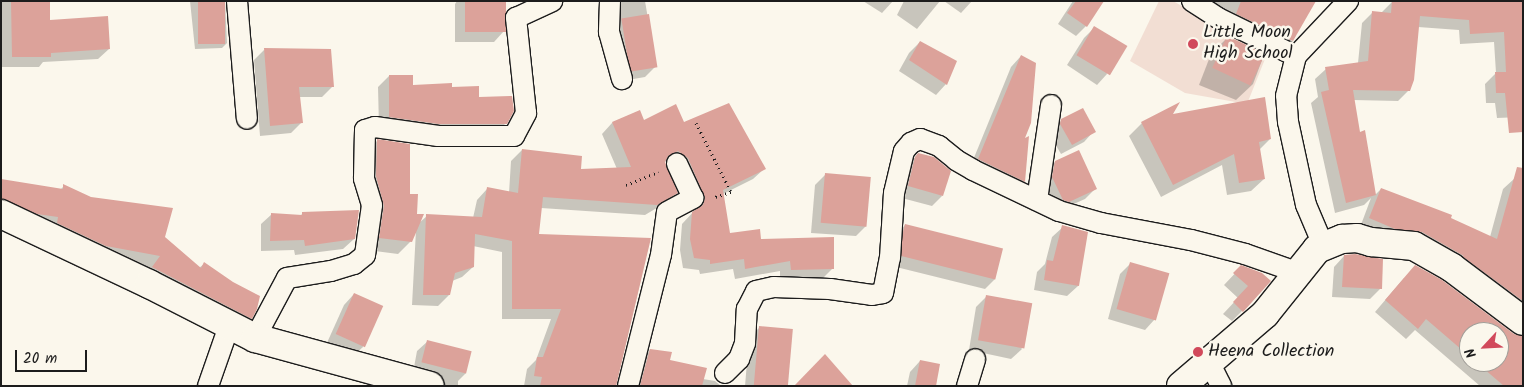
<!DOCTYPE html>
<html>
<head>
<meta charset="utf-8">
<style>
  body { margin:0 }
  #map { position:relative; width:1524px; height:387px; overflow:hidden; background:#fbf7ec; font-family:Kalam,sans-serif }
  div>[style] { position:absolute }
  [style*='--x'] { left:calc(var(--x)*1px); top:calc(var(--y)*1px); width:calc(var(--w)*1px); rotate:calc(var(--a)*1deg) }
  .built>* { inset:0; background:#f2ded3 }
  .shadow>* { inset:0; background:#0003 }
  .building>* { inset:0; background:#dca29a; transform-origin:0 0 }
  .path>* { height:3px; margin-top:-1.5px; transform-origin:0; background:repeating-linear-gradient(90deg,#1c1c1c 0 1px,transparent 0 5px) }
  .roads { filter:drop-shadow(1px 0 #1c1c1c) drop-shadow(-1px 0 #1c1c1c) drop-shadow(0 1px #1c1c1c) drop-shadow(0 -1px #1c1c1c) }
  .street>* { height:20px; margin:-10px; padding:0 10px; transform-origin:10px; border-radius:10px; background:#fbf7ec }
  .secondary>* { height:28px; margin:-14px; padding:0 14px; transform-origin:14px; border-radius:14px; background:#fbf7ec }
  .dots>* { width:14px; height:14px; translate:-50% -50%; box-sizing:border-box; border:2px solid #fbf7ec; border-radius:50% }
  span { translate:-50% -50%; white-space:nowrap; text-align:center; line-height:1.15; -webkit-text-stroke:5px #fbf7ec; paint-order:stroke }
  .poi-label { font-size:18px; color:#1c1c1c }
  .left { translate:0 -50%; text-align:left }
  .frame { position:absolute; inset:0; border:2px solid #1c1c1c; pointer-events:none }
  .north { position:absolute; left:1459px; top:322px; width:50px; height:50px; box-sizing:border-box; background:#fbf7ec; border:1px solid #a29f99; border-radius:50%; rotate:245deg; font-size:14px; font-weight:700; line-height:20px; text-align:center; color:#1c1c1c }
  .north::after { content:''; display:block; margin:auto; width:18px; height:22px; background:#d1495b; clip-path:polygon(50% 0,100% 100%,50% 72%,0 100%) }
  .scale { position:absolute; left:15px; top:350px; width:72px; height:22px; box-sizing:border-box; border:2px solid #1c1c1c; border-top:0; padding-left:6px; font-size:15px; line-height:18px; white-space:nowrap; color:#1c1c1c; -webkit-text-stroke:4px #fbf7ec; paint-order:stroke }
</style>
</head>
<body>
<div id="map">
  <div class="built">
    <i style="clip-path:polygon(1159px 1px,1173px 1px,1267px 54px,1247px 104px,1185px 93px,1130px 61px)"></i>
  </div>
  <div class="shadow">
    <i style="clip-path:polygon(1px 1px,48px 1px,49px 21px,109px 49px,98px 59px,43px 62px,39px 67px,2px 67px)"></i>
    <i style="clip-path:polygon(190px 1px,225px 1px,227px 43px,222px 48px,195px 49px)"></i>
    <i style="clip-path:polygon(457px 1px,505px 1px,504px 31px,494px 42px,455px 42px,455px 4px)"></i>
    <i style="clip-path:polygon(616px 1px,645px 1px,656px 66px,645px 77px,622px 81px)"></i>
    <i style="clip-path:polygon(863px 1px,893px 1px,882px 13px)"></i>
    <i style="clip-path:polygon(904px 1px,940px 1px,917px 29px,897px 15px)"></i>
    <i style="clip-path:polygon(944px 1px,972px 1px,961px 13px)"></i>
    <i style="clip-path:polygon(1073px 1px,1101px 1px,1086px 26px,1076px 36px,1058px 24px)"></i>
    <i style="clip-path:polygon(1205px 1px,1314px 1px,1315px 2px,1292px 40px,1277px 55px)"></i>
    <i style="clip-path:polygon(1523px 1px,1521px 117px,1497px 118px,1495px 103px,1486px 103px,1485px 84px,1496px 73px,1494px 42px,1460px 44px,1459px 30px,1418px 27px,1409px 90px,1398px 101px,1353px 100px,1359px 133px,1364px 132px,1375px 195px,1381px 189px,1490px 237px,1503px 189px,1515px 178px,1523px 180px,1523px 322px,1359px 230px,1371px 198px,1364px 205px,1335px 213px,1311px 103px,1318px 97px,1315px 79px,1326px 69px,1358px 63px,1362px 23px,1372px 13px,1381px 13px,1392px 2px)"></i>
    <i style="clip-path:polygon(1095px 27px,1107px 74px,1097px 85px,1067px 65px,1084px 38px)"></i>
    <i style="clip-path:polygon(1228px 37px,1264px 55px,1253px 84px,1236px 100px,1199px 85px,1211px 54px)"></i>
    <i style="clip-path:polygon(920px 42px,946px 84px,936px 95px,899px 71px,909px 53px)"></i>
    <i style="clip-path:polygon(264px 50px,333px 86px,322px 97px,299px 97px,302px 122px,291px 133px,260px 136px,254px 60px)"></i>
    <i style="clip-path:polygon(1021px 56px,1024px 181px,1014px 191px,969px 170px,1011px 67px)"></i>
    <i style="clip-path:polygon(389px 76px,412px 86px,451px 88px,478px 98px,506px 123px,495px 134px,379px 128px,378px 87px)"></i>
    <i style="clip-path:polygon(1177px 105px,1171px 115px,1270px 139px,1259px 150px,1264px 179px,1251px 191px,1227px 195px,1222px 165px,1161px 197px,1129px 136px,1142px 123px)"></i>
    <i style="clip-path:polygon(639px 112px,643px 121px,684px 124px,764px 169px,753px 179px,723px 194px,729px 235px,760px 240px,833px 268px,822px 279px,780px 280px,780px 271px,735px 279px,733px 269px,700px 274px,699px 270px,683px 268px,680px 250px,682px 224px,695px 210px,677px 169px,667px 161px,664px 162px,676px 193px,665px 203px,645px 215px,541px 208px,538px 235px,650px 239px,616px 386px,524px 386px,527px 369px,536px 360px,551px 319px,502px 319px,502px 252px,473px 246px,473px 267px,462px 277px,452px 281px,449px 295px,438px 306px,412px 305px,416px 230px,411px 241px,398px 254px,367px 250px,365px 153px,377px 141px,409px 196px,419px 223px,427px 216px,473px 218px,477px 200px,487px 189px,509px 193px,511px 161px,522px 150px,579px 171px,617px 169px,602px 134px,612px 123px)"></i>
    <i style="clip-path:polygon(1062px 120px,1094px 131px,1084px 142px,1061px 154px,1050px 135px,1051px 131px)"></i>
    <i style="clip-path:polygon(918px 154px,942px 196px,932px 206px,898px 197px,908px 165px)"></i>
    <i style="clip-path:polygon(1055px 162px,1096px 188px,1085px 199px,1058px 211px,1042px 188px,1045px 173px)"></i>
    <i style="clip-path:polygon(826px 174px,866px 226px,856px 236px,811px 233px,815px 185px)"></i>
    <i style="clip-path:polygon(1px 181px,60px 190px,64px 186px,199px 268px,204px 264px,251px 318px,239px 330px,141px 279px,150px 268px,94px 258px,1px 214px)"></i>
    <i style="clip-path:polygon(303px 213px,354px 239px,343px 249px,295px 255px,294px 250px,261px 251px,261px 224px,272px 214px,300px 216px)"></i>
    <i style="clip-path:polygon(905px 225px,995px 279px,985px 289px,892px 266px,895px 236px)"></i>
    <i style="clip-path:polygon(1063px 227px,1078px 286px,1067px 296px,1034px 290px,1037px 272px,1045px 264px,1052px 237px)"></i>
    <i style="clip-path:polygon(1344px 256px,1381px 288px,1370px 299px,1332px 297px,1334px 267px)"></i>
    <i style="clip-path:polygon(1131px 263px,1155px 319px,1145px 330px,1108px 319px,1120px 274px)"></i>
    <i style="clip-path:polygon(1241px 267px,1261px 274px,1242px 311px,1232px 321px,1223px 314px,1238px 298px,1224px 285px)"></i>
    <i style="clip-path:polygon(evenodd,1404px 278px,1513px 335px,1523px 386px,1480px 386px,1415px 330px,1406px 339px,1375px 312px,1404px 278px,1469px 332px,1499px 332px,1499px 362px,1469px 362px,1469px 332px)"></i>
    <i style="clip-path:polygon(354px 294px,363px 347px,352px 357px,326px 345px,344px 305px)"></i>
    <i style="clip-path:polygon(986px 297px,1022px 349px,1011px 359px,969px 350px,976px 307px)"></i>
    <i style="clip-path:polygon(760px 327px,787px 386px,745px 386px,749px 338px)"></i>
    <i style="clip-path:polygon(428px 341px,466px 373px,458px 381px,458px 386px,431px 386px,412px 378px,417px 351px)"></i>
    <i style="clip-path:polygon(650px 350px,703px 379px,715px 381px,721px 386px,735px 386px,632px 386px,639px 361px)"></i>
    <i style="clip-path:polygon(920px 361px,935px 386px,907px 386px,910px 372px)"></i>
  </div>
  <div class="building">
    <i style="clip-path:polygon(11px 1px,50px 1px,50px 20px,108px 16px,110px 49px,51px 53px,51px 57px,12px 57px)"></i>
    <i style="left:198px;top:1px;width:27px;height:43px"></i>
    <i style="left:465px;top:1px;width:41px;height:31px"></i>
    <i style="clip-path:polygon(1076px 1px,1104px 1px,1087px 27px,1067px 13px)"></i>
    <i style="clip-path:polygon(1241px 1px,1316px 1px,1293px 41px,1236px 14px)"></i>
    <i style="clip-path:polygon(1392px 1px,1523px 1px,1523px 132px,1509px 133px,1505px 93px,1496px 93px,1495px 72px,1506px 72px,1504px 32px,1470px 34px,1469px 20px,1420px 16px,1414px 80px,1410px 91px,1353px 90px,1360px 132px,1365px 130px,1376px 195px,1346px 203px,1321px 92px,1329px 90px,1325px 67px,1368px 61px,1372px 11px,1391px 13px)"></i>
    <i style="left:649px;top:14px;width:54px;height:28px;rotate:81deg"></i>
    <i style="left:1094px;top:26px;width:39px;height:34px;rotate:31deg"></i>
    <i style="left:1227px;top:36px;width:42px;height:35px;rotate:25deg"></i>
    <i style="clip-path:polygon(920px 41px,957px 61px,947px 85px,909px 60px)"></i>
    <i style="clip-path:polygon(264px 48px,331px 49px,334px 87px,299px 87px,303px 123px,270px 126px)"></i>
    <i style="clip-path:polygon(1021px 55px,1036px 63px,1031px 123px,1025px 138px,1029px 136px,1025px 182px,978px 159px)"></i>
    <i style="clip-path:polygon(389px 75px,413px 75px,413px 85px,452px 83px,452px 87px,479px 86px,479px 97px,512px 96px,514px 111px,507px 124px,439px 124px,389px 117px)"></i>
    <i style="clip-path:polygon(1265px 97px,1271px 139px,1259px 142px,1265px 179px,1239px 183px,1234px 154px,1173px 185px,1141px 122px,1180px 102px,1173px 114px)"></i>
    <i style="clip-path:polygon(729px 103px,766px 169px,723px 190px,730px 233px,760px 229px,761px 239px,834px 237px,834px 269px,791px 270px,790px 261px,745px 269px,744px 259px,710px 264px,710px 260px,694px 258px,690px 239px,692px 212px,703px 205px,705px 198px,688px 158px,678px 151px,668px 156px,665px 162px,678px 193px,657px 205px,543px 197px,539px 234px,651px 238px,616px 386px,540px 386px,542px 377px,534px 376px,537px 357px,543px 357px,561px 309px,512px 309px,512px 241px,475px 234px,474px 267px,455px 273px,450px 295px,423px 295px,426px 214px,482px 217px,487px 187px,518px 193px,522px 149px,582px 156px,581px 169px,631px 167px,612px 122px,640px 110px,644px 120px,676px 104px,684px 122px)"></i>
    <i style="clip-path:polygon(1083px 108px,1096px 132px,1072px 145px,1060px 124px,1061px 119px)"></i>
    <i style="clip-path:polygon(377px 139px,410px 144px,410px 194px,418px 194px,417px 214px,424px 214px,412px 242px,379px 238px,384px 206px,376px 176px)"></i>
    <i style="clip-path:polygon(1079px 150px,1097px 189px,1069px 202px,1063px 200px,1052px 177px,1055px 161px)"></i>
    <i style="clip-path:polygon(918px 153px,934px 157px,951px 171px,943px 196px,908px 186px,915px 157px)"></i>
    <i style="clip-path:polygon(1517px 167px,1523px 168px,1523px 301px,1462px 256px,1464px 256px,1422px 232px,1395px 229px,1369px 218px,1381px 188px,1452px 215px,1451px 218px,1497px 239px)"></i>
    <i style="left:825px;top:173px;width:46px;height:50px;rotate:5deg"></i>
    <i style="clip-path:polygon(1px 179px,63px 189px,63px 184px,91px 197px,173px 208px,165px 237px,201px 268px,204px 262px,233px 282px,260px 296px,257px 309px,252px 319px,152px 267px,160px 256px,106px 246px,57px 223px,58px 217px,37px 214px,1px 199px)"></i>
    <i style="clip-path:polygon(359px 210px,355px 239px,305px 246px,304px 240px,270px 241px,271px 213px,302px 215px,302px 212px)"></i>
    <i style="left:905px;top:224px;width:101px;height:32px;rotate:14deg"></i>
    <i style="clip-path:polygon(1062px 225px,1088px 232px,1079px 286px,1044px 280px,1047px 260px,1053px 261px)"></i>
    <i style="clip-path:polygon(1355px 254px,1383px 259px,1382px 289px,1342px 287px,1344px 255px)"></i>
    <i style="left:1130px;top:262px;width:41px;height:49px;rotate:16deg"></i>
    <i style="clip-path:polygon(1241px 265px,1262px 273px,1271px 281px,1243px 312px,1233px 302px,1248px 286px,1233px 273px)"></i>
    <i style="clip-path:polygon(1415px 265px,1442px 280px,1514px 334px,1523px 336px,1523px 386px,1504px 386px,1476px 362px,1499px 362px,1499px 332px,1469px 332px,1469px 356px,1426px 319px,1418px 329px,1385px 300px)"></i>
    <i style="left:354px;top:293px;width:32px;height:45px;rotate:24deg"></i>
    <i style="left:986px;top:295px;width:47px;height:46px;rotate:10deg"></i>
    <i style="left:759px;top:326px;width:34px;height:60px;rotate:5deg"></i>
    <i style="left:427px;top:340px;width:46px;height:23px;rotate:14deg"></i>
    <i style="clip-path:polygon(650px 349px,672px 352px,670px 360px,707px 368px,702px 386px,640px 386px)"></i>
    <i style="clip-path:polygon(825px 354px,853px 386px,794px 386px)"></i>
    <i style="clip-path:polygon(920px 360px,940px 364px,936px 386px,915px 386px)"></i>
  </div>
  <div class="path">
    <i style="--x:696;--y:123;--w:77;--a:63.1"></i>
    <i style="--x:731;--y:192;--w:17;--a:163"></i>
    <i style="--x:626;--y:185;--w:35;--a:-22"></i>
  </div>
  <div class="roads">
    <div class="street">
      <i style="--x:237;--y:1;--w:118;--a:85.2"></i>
      <i style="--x:610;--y:1;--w:31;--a:92"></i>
      <i style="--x:609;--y:32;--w:49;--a:74.5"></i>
      <i style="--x:1192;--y:1;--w:31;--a:33"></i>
      <i style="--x:1218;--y:18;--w:87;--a:26"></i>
      <i style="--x:1037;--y:200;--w:96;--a:-81.6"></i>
      <i style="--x:1323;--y:245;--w:43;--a:-113"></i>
      <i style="--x:1306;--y:205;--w:85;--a:-102.2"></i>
      <i style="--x:1288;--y:122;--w:26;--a:-94"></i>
      <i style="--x:1286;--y:96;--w:41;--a:-76"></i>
      <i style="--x:1296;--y:56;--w:76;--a:-46.6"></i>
      <i style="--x:255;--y:338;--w:68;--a:-61.9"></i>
      <i style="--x:287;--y:278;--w:45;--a:-9"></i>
      <i style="--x:331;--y:271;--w:24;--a:-17"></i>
      <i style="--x:354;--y:264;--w:14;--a:-39"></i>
      <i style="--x:365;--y:255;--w:50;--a:-82"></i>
      <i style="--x:372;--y:205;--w:28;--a:-107"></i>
      <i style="--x:364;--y:178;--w:48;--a:-88.8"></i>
      <i style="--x:365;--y:130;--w:10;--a:-17"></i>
      <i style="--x:375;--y:127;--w:64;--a:8.1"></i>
      <i style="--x:438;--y:136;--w:76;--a:0"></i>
      <i style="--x:514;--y:136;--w:26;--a:-62"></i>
      <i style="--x:526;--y:113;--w:96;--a:-96"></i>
      <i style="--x:516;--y:18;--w:40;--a:-25"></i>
      <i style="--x:1209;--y:362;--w:27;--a:63"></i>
      <i style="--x:725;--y:373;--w:20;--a:-45"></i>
      <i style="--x:739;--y:359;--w:17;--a:-69"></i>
      <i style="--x:745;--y:343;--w:34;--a:-87"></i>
      <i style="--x:747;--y:309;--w:20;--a:-63"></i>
      <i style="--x:756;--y:291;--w:18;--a:-13"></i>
      <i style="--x:774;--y:287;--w:56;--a:2"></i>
      <i style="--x:830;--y:289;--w:42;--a:8.1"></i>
      <i style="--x:872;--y:295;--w:11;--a:-10"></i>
      <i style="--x:883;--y:293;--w:36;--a:-79"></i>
      <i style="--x:890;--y:258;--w:65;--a:-86.5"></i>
      <i style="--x:894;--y:193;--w:43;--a:-76.6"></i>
      <i style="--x:904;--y:151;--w:11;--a:-49"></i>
      <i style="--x:911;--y:143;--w:10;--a:-24"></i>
      <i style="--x:920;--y:139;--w:20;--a:20"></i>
      <i style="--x:939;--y:146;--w:22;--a:39"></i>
      <i style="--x:956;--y:160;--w:20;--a:30"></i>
      <i style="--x:973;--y:170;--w:95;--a:25.5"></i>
      <i style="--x:1059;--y:211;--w:44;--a:15.9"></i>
      <i style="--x:1101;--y:223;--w:92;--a:10.7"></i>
      <i style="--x:1191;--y:240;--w:56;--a:14.5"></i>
      <i style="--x:1245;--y:254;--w:57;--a:19.4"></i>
      <i style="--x:208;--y:386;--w:64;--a:-70.7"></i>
      <i style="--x:628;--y:386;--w:135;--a:-75.9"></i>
      <i style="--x:661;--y:255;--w:43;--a:-82.1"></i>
      <i style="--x:667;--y:212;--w:30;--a:-28"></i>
      <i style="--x:693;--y:198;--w:38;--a:-115"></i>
      <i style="--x:967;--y:386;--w:28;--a:-73"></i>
    </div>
    <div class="secondary">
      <i style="--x:1;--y:214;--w:164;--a:25.3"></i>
      <i style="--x:149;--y:284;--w:119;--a:27"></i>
      <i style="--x:255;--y:338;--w:181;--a:15.3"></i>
      <i style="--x:1181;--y:386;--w:111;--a:-40.6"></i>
      <i style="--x:1265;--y:314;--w:83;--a:-51.3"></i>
      <i style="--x:1317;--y:249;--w:27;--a:-22"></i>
      <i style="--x:1342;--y:239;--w:15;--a:-4"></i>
      <i style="--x:1357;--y:238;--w:15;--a:16"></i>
      <i style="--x:1371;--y:242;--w:43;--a:5.3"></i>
      <i style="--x:1414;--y:246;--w:43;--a:29.6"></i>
      <i style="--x:1451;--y:267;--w:90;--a:36.9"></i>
    </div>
  </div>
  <div class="dots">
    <i style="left:1193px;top:44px;background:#d1495b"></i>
    <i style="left:1198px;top:352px;background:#d1495b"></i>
  </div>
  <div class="poi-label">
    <span class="left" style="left:1203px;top:44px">Little Moon<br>High School</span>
    <span class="left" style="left:1208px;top:352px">Heena Collection</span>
  </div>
  <div class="frame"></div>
  <div class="north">N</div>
  <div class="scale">20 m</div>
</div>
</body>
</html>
